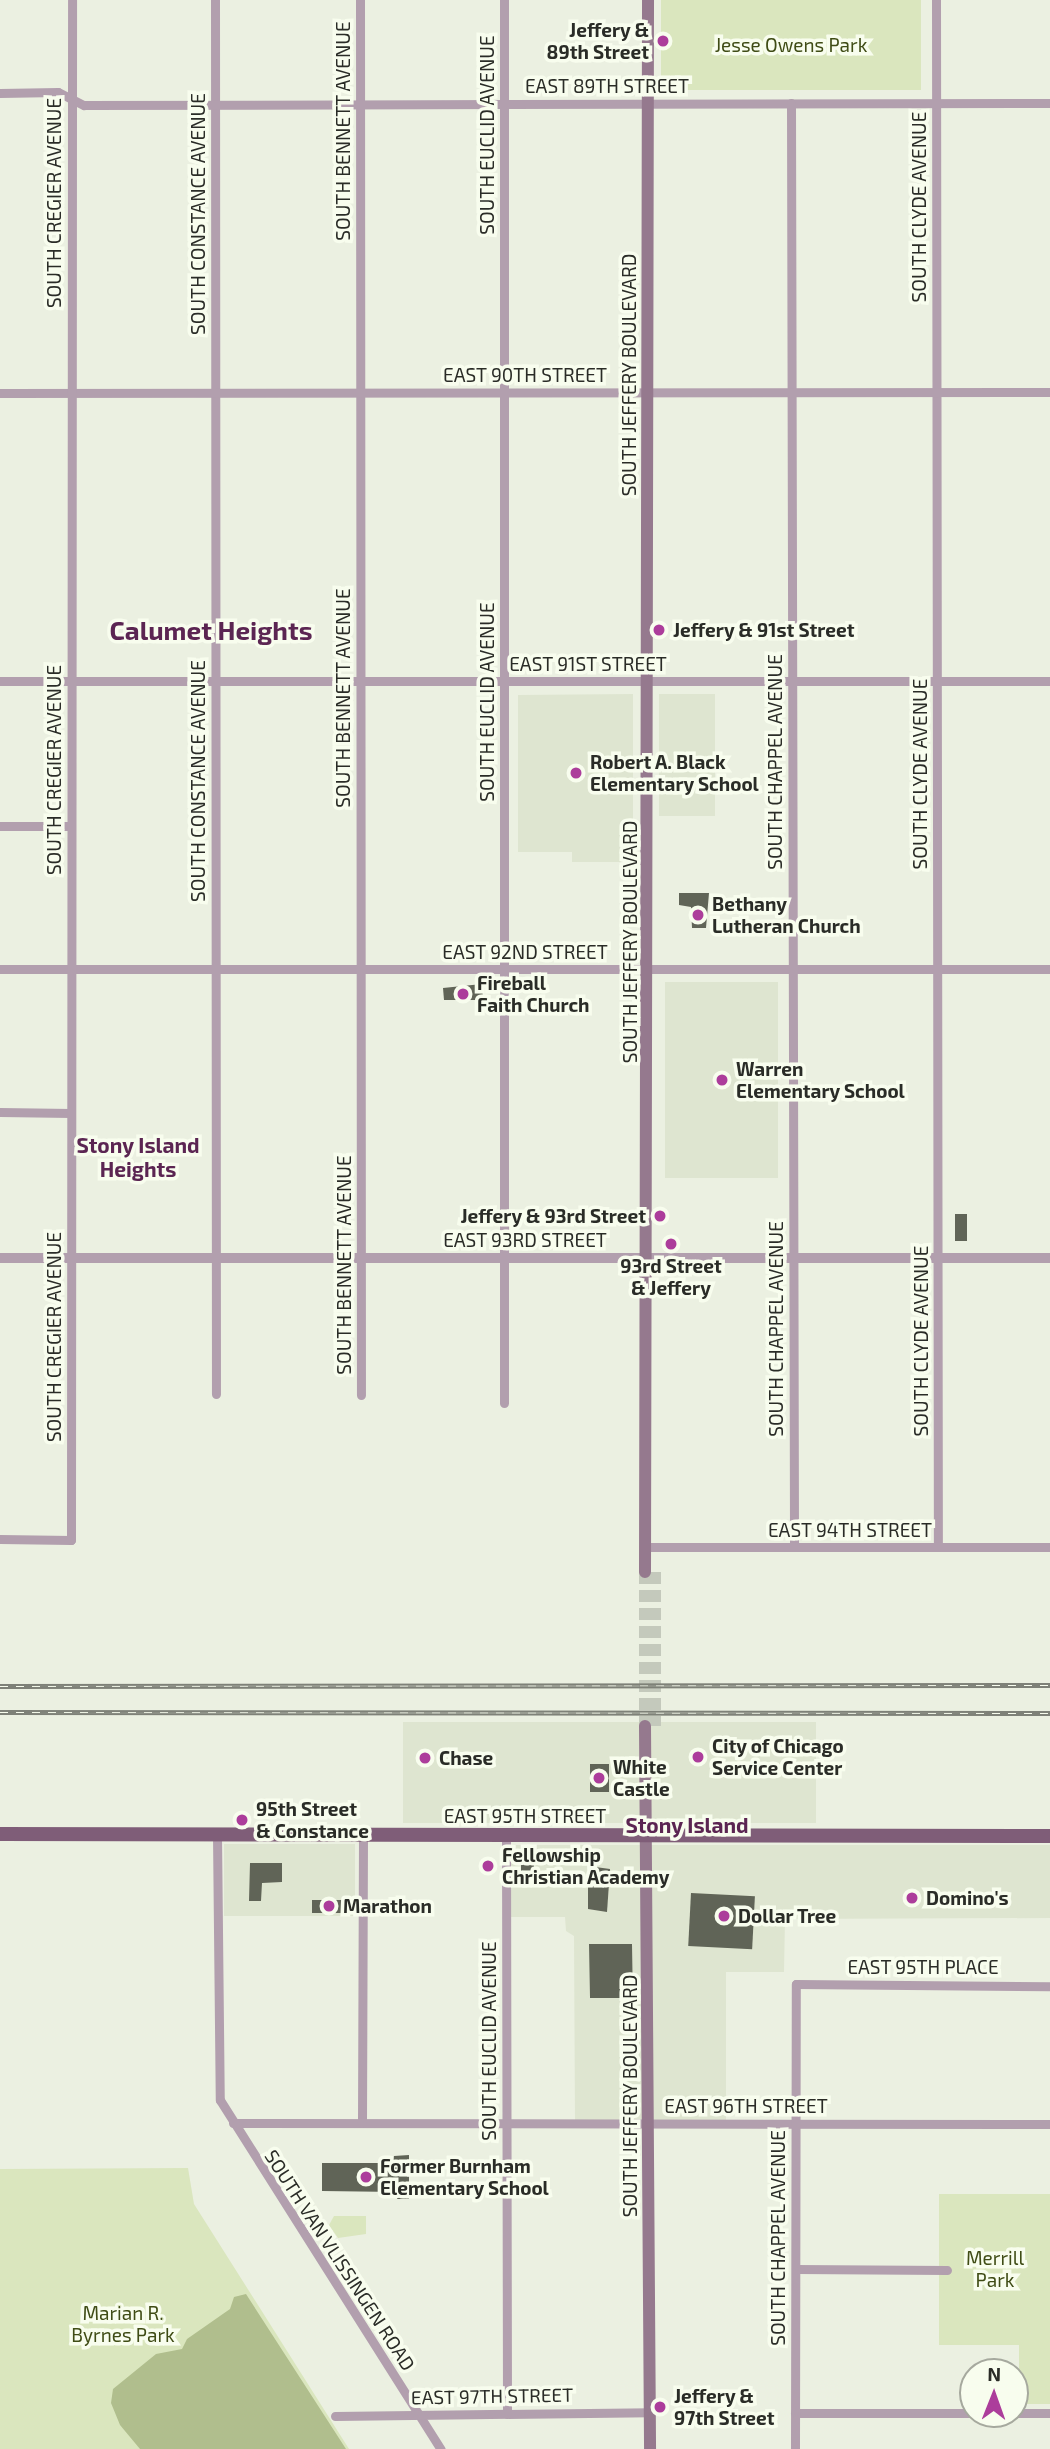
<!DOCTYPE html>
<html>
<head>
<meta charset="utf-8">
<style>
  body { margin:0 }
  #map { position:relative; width:1050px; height:2449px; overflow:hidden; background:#ebf0e1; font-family:"Exo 2",sans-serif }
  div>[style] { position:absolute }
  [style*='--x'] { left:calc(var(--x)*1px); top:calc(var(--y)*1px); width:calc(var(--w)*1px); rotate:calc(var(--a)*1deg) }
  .built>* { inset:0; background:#dee5d0; transform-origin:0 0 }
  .green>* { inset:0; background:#dae6be; transform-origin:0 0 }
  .forest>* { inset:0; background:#b0be8d }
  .building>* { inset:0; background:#606457; transform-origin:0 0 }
  .secondary-tunnel>* { height:12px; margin-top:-6px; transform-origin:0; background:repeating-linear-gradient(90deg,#c4c9bc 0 12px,transparent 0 18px) }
  .minor>* { height:9px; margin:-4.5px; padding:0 4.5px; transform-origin:4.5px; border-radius:4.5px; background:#b29fae }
  .tertiary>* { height:10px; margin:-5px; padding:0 5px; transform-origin:5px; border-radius:5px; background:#b29fae }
  .secondary>* { height:12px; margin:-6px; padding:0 6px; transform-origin:6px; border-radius:6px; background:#95798e }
  .primary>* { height:14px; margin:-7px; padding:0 7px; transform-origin:7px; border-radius:7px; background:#7f5d78 }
  .rail>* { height:5px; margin-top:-2.5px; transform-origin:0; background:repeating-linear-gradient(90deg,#f8fdee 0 8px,#7e8178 0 16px); box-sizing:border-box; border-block:2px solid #7e8178 }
  .dots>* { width:19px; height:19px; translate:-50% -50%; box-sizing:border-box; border:4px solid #f8fdee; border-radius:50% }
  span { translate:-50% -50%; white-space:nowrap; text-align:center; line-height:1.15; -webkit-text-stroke:7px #f8fdee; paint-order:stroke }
  .poi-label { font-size:19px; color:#2a2c27; font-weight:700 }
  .right { translate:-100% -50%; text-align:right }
  .left { translate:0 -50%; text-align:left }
  .park-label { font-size:19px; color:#3f4c15 }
  .street-label { font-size:19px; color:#2a2c27 }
  .neighbourhood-label { font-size:21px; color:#5b2552; font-weight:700 }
  .district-label { font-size:26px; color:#5b2552; font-weight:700 }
  .north { position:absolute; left:959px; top:2358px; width:70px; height:70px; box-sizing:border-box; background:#f8fdee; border:2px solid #a6a99e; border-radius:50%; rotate:1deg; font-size:19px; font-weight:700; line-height:28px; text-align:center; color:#2a2c27 }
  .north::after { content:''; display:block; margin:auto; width:24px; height:32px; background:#ac3d9b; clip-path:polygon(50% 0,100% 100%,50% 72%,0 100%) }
</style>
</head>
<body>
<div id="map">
  <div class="built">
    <i style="clip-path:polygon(633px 694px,633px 862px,572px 862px,572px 852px,518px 852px,518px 695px)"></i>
    <i style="left:715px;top:694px;width:122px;height:56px;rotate:90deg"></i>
    <i style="left:778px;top:982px;width:196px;height:113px;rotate:90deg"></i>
    <i style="left:403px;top:1722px;width:413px;height:101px"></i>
    <i style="left:355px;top:1844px;width:72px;height:131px;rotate:90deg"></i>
    <i style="clip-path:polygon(508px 1845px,1050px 1845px,1050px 1918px,785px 1919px,784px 1972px,726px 1972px,726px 2121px,575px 2122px,574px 1936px,566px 1931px,565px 1917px,509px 1917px)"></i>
  </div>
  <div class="green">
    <i style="left:661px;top:0;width:260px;height:90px"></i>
    <i style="clip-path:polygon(188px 2168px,194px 2204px,349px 2449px,0 2449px,0 2169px)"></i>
    <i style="clip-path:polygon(939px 2194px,1050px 2194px,1050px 2404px,1019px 2404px,1019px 2345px,939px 2345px)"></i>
    <i style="clip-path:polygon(334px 2216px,366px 2216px,366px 2234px,338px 2238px,329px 2225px)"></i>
  </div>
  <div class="forest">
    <i style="clip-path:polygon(246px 2294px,346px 2449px,140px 2449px,120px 2425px,111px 2403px,113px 2389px,156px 2354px,182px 2349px,187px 2339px,230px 2309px,234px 2297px)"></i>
  </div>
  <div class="building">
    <i style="clip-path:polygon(679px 893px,709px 893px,706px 928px,692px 928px,691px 907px,679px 905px)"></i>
    <i style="clip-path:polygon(482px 984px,483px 1000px,444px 1000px,443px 988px)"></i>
    <i style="left:955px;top:1214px;width:12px;height:27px"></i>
    <i style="left:590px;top:1764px;width:19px;height:28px"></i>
    <i style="left:521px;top:1857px;width:13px;height:18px"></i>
    <i style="clip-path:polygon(250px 1863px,282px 1863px,282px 1882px,262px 1883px,261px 1901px,249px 1901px)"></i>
    <i style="clip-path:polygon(588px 1866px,610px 1869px,607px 1912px,588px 1909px)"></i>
    <i style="left:691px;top:1893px;width:64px;height:53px;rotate:3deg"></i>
    <i style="left:312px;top:1900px;width:34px;height:13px"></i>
    <i style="clip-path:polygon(589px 1944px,632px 1944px,633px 2004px,621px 2004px,621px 1998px,590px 1998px)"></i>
    <i style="clip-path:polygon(409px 2155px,409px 2199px,397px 2199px,397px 2192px,322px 2191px,322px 2163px,387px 2163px,394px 2156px)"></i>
  </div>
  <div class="secondary-tunnel">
    <i style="--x:645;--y:1572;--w:154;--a:90"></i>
    <i style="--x:655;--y:1572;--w:154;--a:90"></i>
  </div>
  <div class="minor">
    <i style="--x:215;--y:0;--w:1394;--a:89.96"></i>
    <i style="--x:360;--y:0;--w:1395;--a:89.96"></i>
    <i style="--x:936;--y:0;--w:1547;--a:89.93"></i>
    <i style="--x:0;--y:93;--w:58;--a:-1"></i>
    <i style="--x:58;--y:92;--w:29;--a:27"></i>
    <i style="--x:84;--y:105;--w:966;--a:-0.12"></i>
    <i style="--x:791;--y:103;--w:1444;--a:89.88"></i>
    <i style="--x:0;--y:393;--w:1050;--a:-0.05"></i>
    <i style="--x:0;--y:681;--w:1050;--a:0"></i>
    <i style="--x:0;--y:826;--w:71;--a:0"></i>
    <i style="--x:0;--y:969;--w:1050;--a:0"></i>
    <i style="--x:0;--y:1112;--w:71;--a:0.8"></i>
    <i style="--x:504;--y:1403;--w:1403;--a:-90"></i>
    <i style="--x:0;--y:1539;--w:71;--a:0.8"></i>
    <i style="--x:71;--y:1540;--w:1540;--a:-89.96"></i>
    <i style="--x:649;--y:1547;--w:401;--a:0"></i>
    <i style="--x:217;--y:1835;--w:265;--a:89.4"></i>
    <i style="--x:220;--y:2100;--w:413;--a:57.7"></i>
    <i style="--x:506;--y:1835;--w:579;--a:89.9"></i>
    <i style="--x:233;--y:2123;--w:817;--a:0.07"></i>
    <i style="--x:362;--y:2123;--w:288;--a:-89.8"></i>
    <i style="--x:796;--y:2269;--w:151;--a:0.4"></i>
    <i style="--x:795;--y:2413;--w:178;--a:0"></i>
    <i style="--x:1015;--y:2413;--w:35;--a:0"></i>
    <i style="--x:335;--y:2416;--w:315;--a:-0.7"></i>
    <i style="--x:795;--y:2449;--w:465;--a:-89.9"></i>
    <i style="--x:796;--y:1984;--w:254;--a:0.5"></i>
  </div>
  <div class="tertiary">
    <i style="--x:0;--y:1258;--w:1050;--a:0"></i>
  </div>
  <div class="secondary">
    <i style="--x:645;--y:1572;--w:1572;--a:-89.89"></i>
    <i style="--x:645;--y:1726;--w:723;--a:89.6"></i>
  </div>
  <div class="primary">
    <i style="--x:0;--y:1834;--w:1050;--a:0.11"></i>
  </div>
  <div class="rail">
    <i style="--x:0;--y:1686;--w:1050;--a:-0.05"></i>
    <i style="--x:0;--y:1712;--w:1050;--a:0.05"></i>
  </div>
  <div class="dots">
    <i style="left:663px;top:41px;background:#ac3d9b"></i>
    <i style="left:659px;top:630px;background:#ac3d9b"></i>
    <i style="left:576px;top:773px;background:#ac3d9b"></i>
    <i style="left:698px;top:915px;background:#ac3d9b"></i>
    <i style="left:463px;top:994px;background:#ac3d9b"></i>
    <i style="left:722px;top:1080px;background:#ac3d9b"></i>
    <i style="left:660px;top:1216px;background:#ac3d9b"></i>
    <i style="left:671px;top:1244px;background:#ac3d9b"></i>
    <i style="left:698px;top:1757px;background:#ac3d9b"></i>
    <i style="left:425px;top:1758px;background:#ac3d9b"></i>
    <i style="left:599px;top:1778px;background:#ac3d9b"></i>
    <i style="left:242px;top:1820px;background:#ac3d9b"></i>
    <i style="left:488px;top:1866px;background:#ac3d9b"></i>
    <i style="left:912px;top:1898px;background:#ac3d9b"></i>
    <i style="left:329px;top:1906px;background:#ac3d9b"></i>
    <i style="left:724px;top:1916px;background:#ac3d9b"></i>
    <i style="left:366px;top:2177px;background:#ac3d9b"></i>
    <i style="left:660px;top:2407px;background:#ac3d9b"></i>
  </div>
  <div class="poi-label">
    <span class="right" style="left:649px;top:41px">Jeffery &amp;<br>89th Street</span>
    <span class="left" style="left:673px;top:630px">Jeffery &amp; 91st Street</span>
    <span class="left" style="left:590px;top:773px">Robert A. Black<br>Elementary School</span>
    <span class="left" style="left:712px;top:915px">Bethany<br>Lutheran Church</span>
    <span class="left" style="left:477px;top:994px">Fireball<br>Faith Church</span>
    <span class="left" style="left:736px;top:1080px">Warren<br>Elementary School</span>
    <span class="right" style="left:646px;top:1216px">Jeffery &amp; 93rd Street</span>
    <span style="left:671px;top:1277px">93rd Street<br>&amp; Jeffery</span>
    <span class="left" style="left:712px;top:1757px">City of Chicago<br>Service Center</span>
    <span class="left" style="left:439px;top:1758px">Chase</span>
    <span class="left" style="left:613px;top:1778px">White<br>Castle</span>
    <span class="left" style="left:256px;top:1820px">95th Street<br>&amp; Constance</span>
    <span class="left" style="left:502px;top:1866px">Fellowship<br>Christian Academy</span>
    <span class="left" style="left:926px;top:1898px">Domino's</span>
    <span class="left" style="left:343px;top:1906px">Marathon</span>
    <span class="left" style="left:738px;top:1916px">Dollar Tree</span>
    <span class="left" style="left:380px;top:2177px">Former Burnham<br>Elementary School</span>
    <span class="left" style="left:674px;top:2407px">Jeffery &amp;<br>97th Street</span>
  </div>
  <div class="park-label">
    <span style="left:791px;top:45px">Jesse Owens Park</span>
    <span style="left:995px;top:2269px">Merrill<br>Park</span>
    <span style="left:123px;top:2324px">Marian R.<br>Byrnes Park</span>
  </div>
  <div class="street-label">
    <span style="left:607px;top:86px">EAST 89TH STREET</span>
    <span style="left:343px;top:131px;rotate:-90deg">SOUTH BENNETT AVENUE</span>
    <span style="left:487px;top:135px;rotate:-90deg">SOUTH EUCLID AVENUE</span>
    <span style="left:54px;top:203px;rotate:-90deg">SOUTH CREGIER AVENUE</span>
    <span style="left:919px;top:207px;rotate:-90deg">SOUTH CLYDE AVENUE</span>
    <span style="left:198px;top:214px;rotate:-90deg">SOUTH CONSTANCE AVENUE</span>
    <span style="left:525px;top:375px">EAST 90TH STREET</span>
    <span style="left:629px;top:375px;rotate:-90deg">SOUTH JEFFERY BOULEVARD</span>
    <span style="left:588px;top:664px">EAST 91ST STREET</span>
    <span style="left:343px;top:698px;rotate:-90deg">SOUTH BENNETT AVENUE</span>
    <span style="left:487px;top:702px;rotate:-90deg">SOUTH EUCLID AVENUE</span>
    <span style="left:775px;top:762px;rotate:-90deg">SOUTH CHAPPEL AVENUE</span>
    <span style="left:54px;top:770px;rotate:-90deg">SOUTH CREGIER AVENUE</span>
    <span style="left:920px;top:774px;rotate:-90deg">SOUTH CLYDE AVENUE</span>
    <span style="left:198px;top:781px;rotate:-90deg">SOUTH CONSTANCE AVENUE</span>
    <span style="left:630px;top:942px;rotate:-90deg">SOUTH JEFFERY BOULEVARD</span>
    <span style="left:525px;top:952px">EAST 92ND STREET</span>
    <span style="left:525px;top:1240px">EAST 93RD STREET</span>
    <span style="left:344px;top:1265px;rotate:-90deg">SOUTH BENNETT AVENUE</span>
    <span style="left:776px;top:1329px;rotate:-90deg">SOUTH CHAPPEL AVENUE</span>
    <span style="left:54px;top:1337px;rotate:-90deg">SOUTH CREGIER AVENUE</span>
    <span style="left:921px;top:1341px;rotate:-90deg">SOUTH CLYDE AVENUE</span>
    <span style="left:850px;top:1530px">EAST 94TH STREET</span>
    <span style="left:525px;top:1816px">EAST 95TH STREET</span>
    <span style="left:923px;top:1967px">EAST 95TH PLACE</span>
    <span style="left:489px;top:2041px;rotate:-90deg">SOUTH EUCLID AVENUE</span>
    <span style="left:630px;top:2096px;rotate:-90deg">SOUTH JEFFERY BOULEVARD</span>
    <span style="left:746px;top:2106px">EAST 96TH STREET</span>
    <span style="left:778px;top:2238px;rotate:-90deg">SOUTH CHAPPEL AVENUE</span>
    <span style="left:340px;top:2260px;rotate:57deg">SOUTH VAN VLISSINGEN ROAD</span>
    <span style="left:492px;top:2396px;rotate:-1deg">EAST 97TH STREET</span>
  </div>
  <div class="neighbourhood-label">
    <span style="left:138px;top:1157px">Stony Island<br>Heights</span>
    <span style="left:687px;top:1825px">Stony Island</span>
  </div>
  <div class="district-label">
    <span style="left:211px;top:630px">Calumet Heights</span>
  </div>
  <div class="north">N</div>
</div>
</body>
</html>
